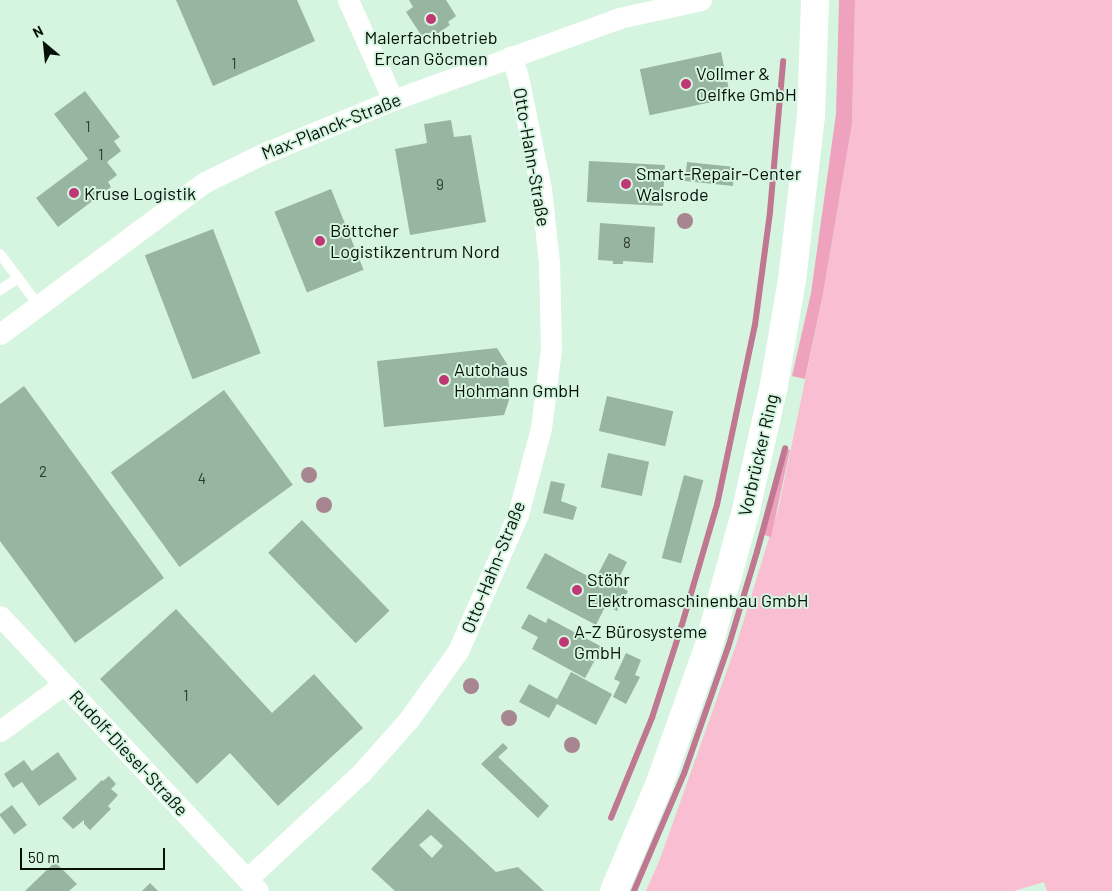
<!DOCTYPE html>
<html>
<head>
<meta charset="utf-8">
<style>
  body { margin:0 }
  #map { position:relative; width:1112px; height:891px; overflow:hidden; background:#d6f5e0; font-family:Barlow,sans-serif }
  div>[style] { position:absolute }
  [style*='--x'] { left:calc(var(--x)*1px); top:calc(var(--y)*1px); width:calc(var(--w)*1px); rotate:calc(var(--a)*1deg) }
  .green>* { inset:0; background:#fabed2 }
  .forest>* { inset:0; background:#efa2bd }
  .stream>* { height:5.5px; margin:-2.75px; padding:0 2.75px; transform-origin:2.75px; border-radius:2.75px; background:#c07791 }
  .building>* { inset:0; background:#97b5a1; transform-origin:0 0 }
  .service>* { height:10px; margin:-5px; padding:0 5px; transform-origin:5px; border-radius:5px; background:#fff }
  .minor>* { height:21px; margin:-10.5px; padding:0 10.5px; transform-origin:10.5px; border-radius:10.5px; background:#fff }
  .secondary>* { height:28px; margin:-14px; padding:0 14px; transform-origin:14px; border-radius:14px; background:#fff }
  .trees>* { width:16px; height:16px; margin:-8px; border-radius:50%; background:#a88691 }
  .dots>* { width:14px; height:14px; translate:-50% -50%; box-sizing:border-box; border:2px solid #d6f5e0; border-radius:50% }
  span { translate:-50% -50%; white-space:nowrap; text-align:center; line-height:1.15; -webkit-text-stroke:4px #d6f5e0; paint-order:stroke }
  .number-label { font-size:15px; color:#2a3a30 }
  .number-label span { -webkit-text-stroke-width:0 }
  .poi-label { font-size:18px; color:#06110a }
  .left { translate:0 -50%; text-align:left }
  .street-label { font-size:18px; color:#06110a }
  .north { position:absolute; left:20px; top:20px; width:50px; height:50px; -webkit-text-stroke:4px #d6f5e0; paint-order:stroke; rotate:332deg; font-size:14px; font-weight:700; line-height:20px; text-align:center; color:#06110a }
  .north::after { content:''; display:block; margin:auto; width:18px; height:22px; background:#06110a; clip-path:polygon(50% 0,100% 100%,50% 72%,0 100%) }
  .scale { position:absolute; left:20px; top:848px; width:145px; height:22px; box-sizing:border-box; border:2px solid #06110a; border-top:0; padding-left:6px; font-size:15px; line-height:18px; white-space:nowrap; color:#06110a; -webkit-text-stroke:4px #d6f5e0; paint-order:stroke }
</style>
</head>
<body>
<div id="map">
  <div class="green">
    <i style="clip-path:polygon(855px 0,1112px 0,1112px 891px,1047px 891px,1044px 882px,1014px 891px,646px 891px,660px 859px,737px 642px,779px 506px,823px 294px,852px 124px)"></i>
  </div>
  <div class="forest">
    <i style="clip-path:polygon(839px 0,855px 0,852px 124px,823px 294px,805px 379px,792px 376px,811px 293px,836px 114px)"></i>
    <i style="clip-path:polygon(786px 449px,790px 450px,771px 537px,764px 535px)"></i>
  </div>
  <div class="stream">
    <i style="--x:611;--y:818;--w:108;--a:-67.7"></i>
    <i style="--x:652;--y:718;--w:95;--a:-72.1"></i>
    <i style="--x:681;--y:628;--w:128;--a:-73.7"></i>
    <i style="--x:717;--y:505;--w:184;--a:-78.1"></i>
    <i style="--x:755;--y:325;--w:114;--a:-82.4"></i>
    <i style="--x:770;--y:212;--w:151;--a:-85"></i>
    <i style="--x:634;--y:891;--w:127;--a:-66.9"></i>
    <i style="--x:684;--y:774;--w:133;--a:-70.8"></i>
    <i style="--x:728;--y:648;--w:100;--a:-73.2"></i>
    <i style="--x:757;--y:552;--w:107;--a:-74.8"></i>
  </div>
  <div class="building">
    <i style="clip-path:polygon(176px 0,297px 0,315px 41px,213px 86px)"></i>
    <i style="clip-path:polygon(409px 0,446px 0,456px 16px,448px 22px,450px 25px,437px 34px,434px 30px,423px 38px,406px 12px,413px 7px)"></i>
    <i style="left:721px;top:52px;width:47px;height:83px;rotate:78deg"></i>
    <i style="clip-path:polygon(85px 91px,120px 137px,114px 141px,121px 151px,107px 162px,117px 175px,108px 182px,111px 187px,58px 227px,36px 198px,88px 159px,54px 114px)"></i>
    <i style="clip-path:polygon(451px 120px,454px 137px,471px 135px,486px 222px,410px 235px,395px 149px,427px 143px,424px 124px)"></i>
    <i style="left:589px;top:161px;width:76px;height:41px;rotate:3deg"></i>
    <i style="left:687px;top:162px;width:48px;height:19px;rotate:6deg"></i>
    <i style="left:331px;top:189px;width:87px;height:61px;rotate:68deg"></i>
    <i style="clip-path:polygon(600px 223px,655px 227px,653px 263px,623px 261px,623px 264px,613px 264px,613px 261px,598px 260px)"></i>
    <i style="left:213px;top:229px;width:133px;height:73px;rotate:69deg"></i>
    <i style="clip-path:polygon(497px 348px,507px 364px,510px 397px,504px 415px,384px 427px,377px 361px)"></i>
    <i style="clip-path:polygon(24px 386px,164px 578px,75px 643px,0 541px,0 404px)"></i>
    <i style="left:224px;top:390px;width:117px;height:140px;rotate:54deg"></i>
    <i style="left:607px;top:396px;width:68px;height:36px;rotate:13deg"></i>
    <i style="left:608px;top:453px;width:42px;height:35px;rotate:12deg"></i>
    <i style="left:684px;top:475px;width:20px;height:86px;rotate:15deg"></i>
    <i style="clip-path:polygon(551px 481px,565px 484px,561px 501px,577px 507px,573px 520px,543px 513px)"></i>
    <i style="left:302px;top:520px;width:126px;height:47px;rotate:46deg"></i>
    <i style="clip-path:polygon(545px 553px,595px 580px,609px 553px,627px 562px,616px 584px,628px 591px,617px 611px,606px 605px,596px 625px,526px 588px)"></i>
    <i style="clip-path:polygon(176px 609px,272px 713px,314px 674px,363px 728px,278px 806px,230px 753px,197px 784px,100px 679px)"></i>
    <i style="clip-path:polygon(529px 614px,546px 623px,548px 618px,602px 647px,585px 678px,532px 649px,538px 637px,521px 628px)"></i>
    <i style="clip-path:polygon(626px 653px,641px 660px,635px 675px,640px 677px,626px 704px,613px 697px,620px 682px,614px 679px)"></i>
    <i style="clip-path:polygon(571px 672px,612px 694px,596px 725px,557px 704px,549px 718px,519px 702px,529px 684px,557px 699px)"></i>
    <i style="clip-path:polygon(503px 743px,508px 748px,498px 757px,549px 806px,538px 818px,481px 764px)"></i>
    <i style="clip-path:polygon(58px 752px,77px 779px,39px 806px,22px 782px,13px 788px,4px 774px,24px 760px,32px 771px)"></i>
    <i style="clip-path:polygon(109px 776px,116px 784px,111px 789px,118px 795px,108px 806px,111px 809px,90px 830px,84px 824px,84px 820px,73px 829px,62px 818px,102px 780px,103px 781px)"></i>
    <i style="left:12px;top:805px;width:25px;height:16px;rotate:53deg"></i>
    <i style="clip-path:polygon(evenodd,428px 809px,496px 872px,518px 867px,544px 891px,395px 891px,371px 869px,428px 809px,431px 835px,443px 846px,432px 858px,419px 845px,431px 835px)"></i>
    <i style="clip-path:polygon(55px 862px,77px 884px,69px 891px,25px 891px)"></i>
    <i style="clip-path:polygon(150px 883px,158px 891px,142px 891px)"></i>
  </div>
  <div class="service">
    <i style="--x:0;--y:254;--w:30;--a:53"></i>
    <i style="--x:18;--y:278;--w:22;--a:146"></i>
    <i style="--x:18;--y:278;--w:34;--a:53"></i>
  </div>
  <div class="minor">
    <i style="--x:348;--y:0;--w:110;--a:65.8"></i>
    <i style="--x:0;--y:334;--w:255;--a:-36.6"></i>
    <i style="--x:205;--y:182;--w:61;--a:-26.1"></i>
    <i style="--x:260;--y:155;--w:144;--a:-22.5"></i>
    <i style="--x:393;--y:100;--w:240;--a:-19.9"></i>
    <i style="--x:619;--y:18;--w:84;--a:-12.4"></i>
    <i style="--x:0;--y:616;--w:377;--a:46.8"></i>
    <i style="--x:0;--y:731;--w:79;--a:-36.3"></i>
    <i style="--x:247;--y:879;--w:157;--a:-42.9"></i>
    <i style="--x:362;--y:772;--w:71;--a:-48.4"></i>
    <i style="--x:409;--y:719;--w:84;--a:-54.2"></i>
    <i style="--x:458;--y:651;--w:150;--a:-66.3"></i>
    <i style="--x:518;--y:514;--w:89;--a:-75"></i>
    <i style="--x:541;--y:428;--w:80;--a:-82.8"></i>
    <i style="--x:551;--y:349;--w:87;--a:-91.3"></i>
    <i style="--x:549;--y:262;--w:73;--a:-96.3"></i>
    <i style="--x:541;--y:189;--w:114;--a:-101.6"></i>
    <i style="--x:518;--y:77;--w:22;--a:-108"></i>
  </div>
  <div class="secondary">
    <i style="--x:614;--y:891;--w:115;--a:-67"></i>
    <i style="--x:659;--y:785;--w:145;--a:-70.3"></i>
    <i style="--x:708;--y:648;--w:143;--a:-74.6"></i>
    <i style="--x:746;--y:510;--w:128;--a:-77.4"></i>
    <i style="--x:774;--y:385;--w:107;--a:-80.3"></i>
    <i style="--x:792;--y:280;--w:165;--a:-83.4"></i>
    <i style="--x:811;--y:116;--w:116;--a:-88"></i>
  </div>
  <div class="trees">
    <i style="left:685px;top:221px"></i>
    <i style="left:309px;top:475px"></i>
    <i style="left:324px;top:505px"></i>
    <i style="left:471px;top:686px"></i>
    <i style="left:509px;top:718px"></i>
    <i style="left:572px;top:745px"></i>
  </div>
  <div class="dots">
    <i style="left:431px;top:19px;background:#c03775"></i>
    <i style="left:686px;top:84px;background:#c03775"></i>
    <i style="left:626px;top:184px;background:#c03775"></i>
    <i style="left:74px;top:193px;background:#c03775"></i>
    <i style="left:320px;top:241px;background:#c03775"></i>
    <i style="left:444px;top:380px;background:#c03775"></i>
    <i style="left:577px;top:590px;background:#c03775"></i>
    <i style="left:564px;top:642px;background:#c03775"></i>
  </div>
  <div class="number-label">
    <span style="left:234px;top:64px">1</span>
    <span style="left:88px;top:127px">1</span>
    <span style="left:101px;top:155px">1</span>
    <span style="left:440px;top:185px">9</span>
    <span style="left:627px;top:243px">8</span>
    <span style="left:43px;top:472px">2</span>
    <span style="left:202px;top:479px">4</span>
    <span style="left:186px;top:696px">1</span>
  </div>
  <div class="poi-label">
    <span style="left:431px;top:48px">Malerfachbetrieb<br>Ercan Göcmen</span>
    <span class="left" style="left:696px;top:84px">Vollmer &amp;<br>Oelfke GmbH</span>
    <span class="left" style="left:636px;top:184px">Smart-Repair-Center<br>Walsrode</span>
    <span class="left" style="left:84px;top:193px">Kruse Logistik</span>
    <span class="left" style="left:330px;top:241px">Böttcher<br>Logistikzentrum Nord</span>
    <span class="left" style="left:454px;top:380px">Autohaus<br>Hohmann GmbH</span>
    <span class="left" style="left:587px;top:590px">Stöhr<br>Elektromaschinenbau GmbH</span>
    <span class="left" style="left:574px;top:642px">A-Z Bürosysteme<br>GmbH</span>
  </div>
  <div class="street-label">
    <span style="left:331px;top:126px;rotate:-22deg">Max-Planck-Straße</span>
    <span style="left:532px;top:157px;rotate:80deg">Otto-Hahn-Straße</span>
    <span style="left:758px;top:455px;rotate:-77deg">Vorbrücker Ring</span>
    <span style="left:493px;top:567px;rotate:-68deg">Otto-Hahn-Straße</span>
    <span style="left:129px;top:753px;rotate:47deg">Rudolf-Diesel-Straße</span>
  </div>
  <div class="north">N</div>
  <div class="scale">50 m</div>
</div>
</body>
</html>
